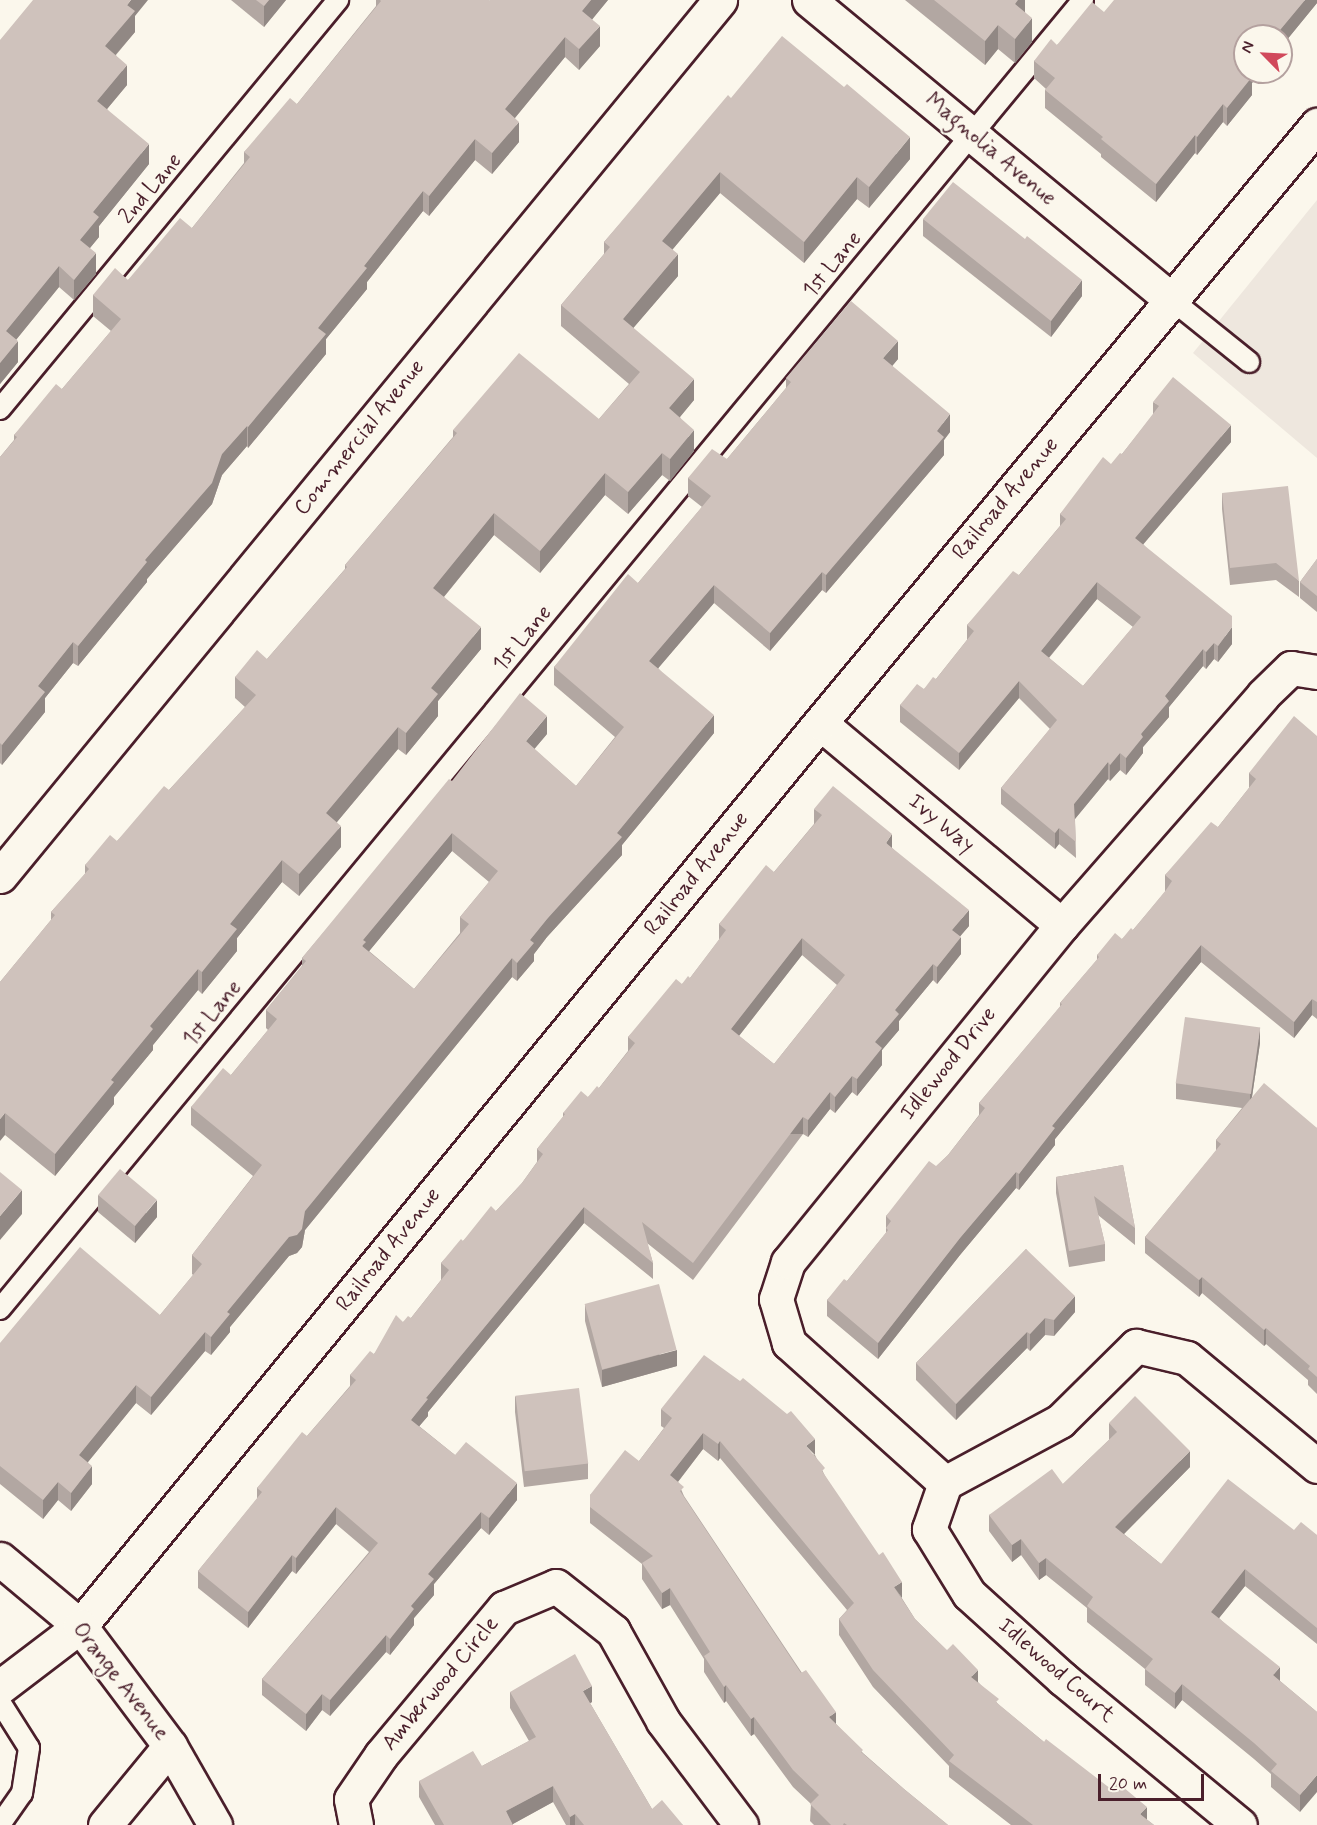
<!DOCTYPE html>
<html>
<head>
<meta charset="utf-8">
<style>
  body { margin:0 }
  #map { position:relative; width:1317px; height:1825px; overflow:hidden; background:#fbf7ec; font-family:Mynerve,sans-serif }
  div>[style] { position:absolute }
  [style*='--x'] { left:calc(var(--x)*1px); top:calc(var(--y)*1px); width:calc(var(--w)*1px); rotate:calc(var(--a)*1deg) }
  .built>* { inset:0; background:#eee7de }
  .roads { filter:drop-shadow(2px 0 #4a1f2b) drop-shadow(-2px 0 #4a1f2b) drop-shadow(0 2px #4a1f2b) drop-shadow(0 -2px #4a1f2b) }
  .lane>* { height:20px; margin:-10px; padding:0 10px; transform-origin:10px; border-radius:10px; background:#fbf7ec }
  .street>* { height:33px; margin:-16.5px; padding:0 16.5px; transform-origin:16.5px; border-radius:16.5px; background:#fbf7ec }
  .secondary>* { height:33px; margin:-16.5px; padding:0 16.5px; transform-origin:16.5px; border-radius:16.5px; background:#fbf7ec }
  .wall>* { inset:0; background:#b2a7a2 }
  .shaded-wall>* { inset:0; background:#918884; transform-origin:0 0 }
  .building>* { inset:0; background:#cfc2bc; transform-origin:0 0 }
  span { translate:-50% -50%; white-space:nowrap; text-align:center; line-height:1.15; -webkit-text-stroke:4.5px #fbf7ec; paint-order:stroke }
  .street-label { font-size:22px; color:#4a1f2b }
  .north { position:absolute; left:1233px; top:24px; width:60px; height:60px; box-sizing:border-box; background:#fbf7ec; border:2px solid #b4a19f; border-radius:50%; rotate:294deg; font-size:16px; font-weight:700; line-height:24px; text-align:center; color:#4a1f2b }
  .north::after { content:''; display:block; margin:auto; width:21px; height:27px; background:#d1495b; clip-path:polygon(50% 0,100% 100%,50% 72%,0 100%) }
  .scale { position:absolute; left:1098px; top:1774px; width:106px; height:27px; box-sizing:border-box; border:3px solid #4a1f2b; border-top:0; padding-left:8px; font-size:18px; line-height:21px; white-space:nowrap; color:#4a1f2b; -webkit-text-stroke:4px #fbf7ec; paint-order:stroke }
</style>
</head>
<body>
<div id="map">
  <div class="built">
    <i style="clip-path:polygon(1317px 200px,1317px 458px,1193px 353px)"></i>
  </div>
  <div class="roads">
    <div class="lane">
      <i style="--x:1172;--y:300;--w:99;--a:38.8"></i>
      <i style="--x:0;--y:409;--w:531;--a:-50.43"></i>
      <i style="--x:0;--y:1309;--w:1699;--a:-50.4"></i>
      <i style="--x:0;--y:1702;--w:54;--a:57.8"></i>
      <i style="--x:29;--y:1748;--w:46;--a:98.8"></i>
      <i style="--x:22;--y:1793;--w:39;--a:125"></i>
    </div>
    <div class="street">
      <i style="--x:809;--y:0;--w:471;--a:39.6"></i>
      <i style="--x:820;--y:723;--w:315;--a:39.9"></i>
      <i style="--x:0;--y:876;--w:1134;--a:-50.58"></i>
      <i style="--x:945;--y:1483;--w:210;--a:-138.1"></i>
      <i style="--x:789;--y:1343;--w:46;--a:-106.5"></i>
      <i style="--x:776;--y:1299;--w:39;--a:-72"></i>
      <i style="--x:788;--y:1262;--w:434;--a:-50.9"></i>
      <i style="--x:1062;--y:925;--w:305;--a:-48.8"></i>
      <i style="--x:1263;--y:695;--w:39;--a:-44"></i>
      <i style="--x:1291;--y:668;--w:26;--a:9"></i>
      <i style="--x:945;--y:1483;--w:49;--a:109.2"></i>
      <i style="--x:929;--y:1529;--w:76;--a:58.4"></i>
      <i style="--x:969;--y:1594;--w:127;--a:42.1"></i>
      <i style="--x:1063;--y:1679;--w:229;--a:39.5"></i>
      <i style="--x:945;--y:1483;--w:131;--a:-28.3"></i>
      <i style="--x:1060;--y:1421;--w:107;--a:-44.6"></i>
      <i style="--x:1136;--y:1346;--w:52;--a:13.2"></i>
      <i style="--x:1187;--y:1358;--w:169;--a:39.7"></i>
      <i style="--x:0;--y:1687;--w:101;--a:-37.3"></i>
      <i style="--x:80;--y:1626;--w:1167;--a:-50.67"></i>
      <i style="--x:820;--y:723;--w:778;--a:-50.27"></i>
      <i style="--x:105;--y:1825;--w:102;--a:-50.6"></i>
      <i style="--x:356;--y:1825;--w:26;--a:-101"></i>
      <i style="--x:351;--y:1799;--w:53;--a:-55.7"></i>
      <i style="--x:381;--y:1755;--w:192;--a:-50.1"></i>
      <i style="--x:504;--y:1608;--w:56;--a:-22.9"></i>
      <i style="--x:556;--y:1586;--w:73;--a:38.3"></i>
      <i style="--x:613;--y:1631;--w:103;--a:60.9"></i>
      <i style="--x:663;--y:1721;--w:130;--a:53.1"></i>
    </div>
    <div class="secondary">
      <i style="--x:0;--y:1559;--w:104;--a:39.9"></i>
      <i style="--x:80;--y:1626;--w:150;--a:53.1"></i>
      <i style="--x:170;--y:1746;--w:91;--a:60.3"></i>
    </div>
  </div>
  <div class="wall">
    <i style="clip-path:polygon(231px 0,286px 0,264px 27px)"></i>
    <i style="clip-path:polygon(376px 0,489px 0,490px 1px,608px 0,592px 19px,600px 46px,579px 70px,565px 57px,515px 118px,519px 142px,492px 174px,475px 160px,429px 216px,423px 211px,367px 282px,367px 289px,326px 339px,326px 354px,248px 448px,247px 446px,222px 475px,212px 504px,147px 579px,147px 582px,78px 666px,73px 663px,45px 698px,45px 712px,2px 765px,0 763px,0 457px,14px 440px,14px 435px,62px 389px,111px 331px,93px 316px,93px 295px,128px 280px,192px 228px,244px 163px,244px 152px,297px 104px,376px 6px)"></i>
    <i style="clip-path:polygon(905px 0,1025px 0,1025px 12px,1032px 42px,1015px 63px,998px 49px,985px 65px)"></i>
    <i style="clip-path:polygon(1317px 0,1317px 3px,1281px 47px,1245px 72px,1261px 72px,1252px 83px,1252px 95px,1227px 126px,1223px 122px,1197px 155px,1195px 153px,1156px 202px,1101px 157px,1101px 154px,1045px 108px,1045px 90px,1046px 89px,1034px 78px,1034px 61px,1104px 12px)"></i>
    <i style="clip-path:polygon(135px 16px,135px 32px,116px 55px,127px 85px,107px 109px,149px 164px,99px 226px,99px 237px,90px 248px,96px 274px,74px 300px,59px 287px,16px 340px,18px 362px,0 384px,0 40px)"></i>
    <i style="clip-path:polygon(731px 98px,910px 159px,869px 208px,857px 199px,804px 263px,720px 193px,672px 250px,678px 276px,633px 328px,694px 400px,680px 417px,694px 451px,670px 481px,662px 475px,628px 514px,605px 495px,540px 573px,494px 535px,444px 597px,481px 649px,438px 701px,438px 716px,406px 755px,398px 749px,337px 822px,341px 847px,299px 896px,282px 882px,237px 938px,237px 951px,202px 994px,198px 990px,153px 1045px,153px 1050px,114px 1097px,114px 1104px,55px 1176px,5px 1135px,0 982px,51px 920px,51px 912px,85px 874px,85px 865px,117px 841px,169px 790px,245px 707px,235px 698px,235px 677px,267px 659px,345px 569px,345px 565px,453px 437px,453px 430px,599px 419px,629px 384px,561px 326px,561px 305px,604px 254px,604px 242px)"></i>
    <i style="clip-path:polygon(923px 219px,1082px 296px,1051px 337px,923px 236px)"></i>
    <i style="clip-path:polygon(evenodd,898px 359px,892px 366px,950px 432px,944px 440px,944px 455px,826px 593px,822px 590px,770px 651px,714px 603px,658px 668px,714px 733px,622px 845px,622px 855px,547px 937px,534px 954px,534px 961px,517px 981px,512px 977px,305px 1230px,302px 1247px,297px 1253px,289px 1256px,230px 1327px,230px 1332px,211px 1355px,205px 1351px,151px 1415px,136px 1403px,88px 1462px,92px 1484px,71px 1511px,58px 1500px,43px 1519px,0 1484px,0 1343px,160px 1315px,193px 1275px,192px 1274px,192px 1255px,253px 1176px,191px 1125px,191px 1107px,231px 1075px,268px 1030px,266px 1028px,266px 1010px,302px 966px,302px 958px,452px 781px,547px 734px,534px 749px,576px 786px,615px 737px,554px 685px,554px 667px,638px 583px,702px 507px,688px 496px,688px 478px,727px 459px,786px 388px,786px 378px,898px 359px,452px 851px,489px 882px,460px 917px,460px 933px,414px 989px,369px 951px,452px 851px)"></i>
    <i style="clip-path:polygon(evenodd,1153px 402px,1231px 442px,1143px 544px,1232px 644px,1218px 662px,1214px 659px,1206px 669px,1203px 666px,1169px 707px,1169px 717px,1143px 747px,1143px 753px,1126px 775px,1120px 770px,1110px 781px,1108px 779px,1075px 819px,1076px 858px,1059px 844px,1055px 849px,1001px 804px,1001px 788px,1050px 729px,1019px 698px,959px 770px,900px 722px,900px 705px,924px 689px,936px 679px,967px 640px,967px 625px,1019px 575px,1060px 526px,1060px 514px,1122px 454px,1153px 415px,1153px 402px,1097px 599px,1133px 627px,1083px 686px,1049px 658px,1097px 599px)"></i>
    <i style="clip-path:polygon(1222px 493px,1299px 581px,1299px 597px,1276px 580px,1230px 585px,1222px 509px)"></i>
    <i style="clip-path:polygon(1317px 559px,1317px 612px,1300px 598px,1300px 582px)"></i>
    <i style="clip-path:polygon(1317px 736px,1317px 1019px,1312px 1015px,1294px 1038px,1201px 962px,1055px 1139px,1055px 1145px,1019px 1190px,1016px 1188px,960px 1255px,878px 1359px,827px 1316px,827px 1300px,847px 1281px,886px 1233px,886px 1216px,948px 1155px,979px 1115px,979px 1103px,1060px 1007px,1060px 1003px,1097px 960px,1097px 955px,1122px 939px,1133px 930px,1165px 892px,1165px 875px,1218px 827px,1249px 788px,1249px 773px)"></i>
    <i style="clip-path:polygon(evenodd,814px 809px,892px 848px,969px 926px,960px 936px,961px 954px,937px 984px,933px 980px,899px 1021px,899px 1030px,882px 1050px,882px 1065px,857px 1096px,852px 1092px,835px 1113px,830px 1109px,808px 1137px,803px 1134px,693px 1280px,647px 1243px,653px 1263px,653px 1279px,584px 1223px,428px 1412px,428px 1416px,419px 1426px,455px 1455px,517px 1500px,489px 1535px,481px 1528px,434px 1584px,434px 1595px,414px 1618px,414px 1625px,390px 1655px,386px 1652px,330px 1716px,322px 1710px,306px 1731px,262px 1695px,262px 1679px,369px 1552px,336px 1524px,296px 1574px,292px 1571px,248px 1628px,198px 1588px,198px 1571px,257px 1499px,257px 1488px,307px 1436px,350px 1386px,350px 1375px,374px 1354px,403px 1322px,411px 1318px,441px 1280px,441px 1263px,463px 1241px,496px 1211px,522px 1183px,537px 1162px,537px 1149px,563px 1117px,563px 1113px,588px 1097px,599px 1088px,628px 1051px,628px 1037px,682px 984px,690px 978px,719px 940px,719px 924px,774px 872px,814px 824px,814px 809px,802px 955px,837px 985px,774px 1064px,739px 1036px,802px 955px)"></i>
    <i style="clip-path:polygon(1260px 1043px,1252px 1097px,1317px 1128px,1317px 1394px,1308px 1385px,1308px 1380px,1266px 1344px,1264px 1346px,1202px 1293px,1199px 1297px,1145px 1253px,1145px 1237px,1216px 1151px,1216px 1140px,1242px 1108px,1176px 1099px,1176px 1083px)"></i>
    <i style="clip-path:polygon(1123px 1165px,1135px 1228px,1135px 1245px,1098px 1215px,1105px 1244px,1105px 1261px,1069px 1267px,1056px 1193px,1056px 1177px)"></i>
    <i style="clip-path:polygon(98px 1195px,157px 1217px,135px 1243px,98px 1212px)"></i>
    <i style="clip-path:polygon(1026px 1249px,1075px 1312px,1054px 1336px,1045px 1335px,1030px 1351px,1027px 1348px,956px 1420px,916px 1380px,916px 1363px)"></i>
    <i style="clip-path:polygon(585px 1305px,677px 1366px,602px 1387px,585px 1321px)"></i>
    <i style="clip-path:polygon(515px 1396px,588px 1463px,588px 1479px,524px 1487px,515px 1412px)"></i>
    <i style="clip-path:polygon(661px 1409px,815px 1455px,825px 1476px,915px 1619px,978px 1682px,999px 1705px,1044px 1742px,1154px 1825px,1011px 1825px,949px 1777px,949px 1766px,873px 1687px,839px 1635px,839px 1619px,847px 1610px,720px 1458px,718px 1461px,703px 1449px,678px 1482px,684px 1496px,836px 1724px,863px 1753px,904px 1789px,948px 1825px,814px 1825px,810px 1821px,811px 1804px,793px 1787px,754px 1734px,751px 1736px,726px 1701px,724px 1703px,704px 1672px,704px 1659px,670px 1605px,662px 1609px,642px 1579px,642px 1564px,590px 1523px,590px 1495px,639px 1461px,664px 1428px,661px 1426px)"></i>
    <i style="clip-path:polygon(1109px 1423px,1190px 1467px,1124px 1534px,1161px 1564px,1294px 1530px,1317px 1535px,1317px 1644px,1245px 1586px,1219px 1618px,1280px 1681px,1317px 1712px,1300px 1812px,1271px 1787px,1271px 1774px,1254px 1759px,1182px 1700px,1175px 1709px,1145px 1685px,1145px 1669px,1087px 1622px,1087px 1608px,1046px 1575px,1039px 1580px,1021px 1555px,1012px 1562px,989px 1531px,989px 1515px,1063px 1484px,1109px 1440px)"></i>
    <i style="clip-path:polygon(510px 1692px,592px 1702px,590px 1703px,652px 1809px,683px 1825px,566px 1825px,553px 1802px,513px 1824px,513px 1825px,435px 1825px,419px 1797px,419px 1781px,482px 1766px,529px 1741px,510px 1708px)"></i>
  </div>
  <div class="shaded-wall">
    <i style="clip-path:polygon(131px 0,148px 0,135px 16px,135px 32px,105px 67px,105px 46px,127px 5px)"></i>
    <i style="clip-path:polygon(269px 0,286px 0,264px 27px,264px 6px)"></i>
    <i style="clip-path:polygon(591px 0,608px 0,582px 32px,582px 11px)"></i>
    <i style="clip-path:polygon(1017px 0,1025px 0,1025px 15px,1015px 4px)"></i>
    <i style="clip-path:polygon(1305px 0,1317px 0,1317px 3px,1281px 47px,1281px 36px,1275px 36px)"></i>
    <i style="clip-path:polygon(1032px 18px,1032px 42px,1015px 63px,1015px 39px)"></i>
    <i style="clip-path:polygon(998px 25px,998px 49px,985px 65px,985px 41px)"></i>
    <i style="clip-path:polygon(600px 26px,600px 46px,579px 70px,579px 49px)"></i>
    <i style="clip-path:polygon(565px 37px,565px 57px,505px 130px,505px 109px)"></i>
    <i style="clip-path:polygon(127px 65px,127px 85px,97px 121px,97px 101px)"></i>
    <i style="clip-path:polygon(1246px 72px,1261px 72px,1252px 83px,1252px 95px,1227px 126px,1227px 108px)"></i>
    <i style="clip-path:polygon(1223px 104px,1223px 122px,1197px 155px,1197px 137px)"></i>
    <i style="clip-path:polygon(519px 122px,519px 142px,492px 174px,492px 153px)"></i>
    <i style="clip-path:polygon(1195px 135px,1195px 153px,1156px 202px,1156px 184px)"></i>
    <i style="clip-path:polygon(910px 137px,910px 159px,869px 208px,869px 187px)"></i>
    <i style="clip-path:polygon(475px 139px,475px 160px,429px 216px,429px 196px)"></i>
    <i style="clip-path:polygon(149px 144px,149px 164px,99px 226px,99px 237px,80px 260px,80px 240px,93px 212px)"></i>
    <i style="clip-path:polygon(720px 172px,720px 193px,662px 262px,662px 241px)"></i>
    <i style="clip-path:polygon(857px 177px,857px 199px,804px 263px,804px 242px)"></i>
    <i style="clip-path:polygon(423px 191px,423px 211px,367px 282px,367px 289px,326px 339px,326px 354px,248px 448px,248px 427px,318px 328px,364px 266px)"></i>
    <i style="clip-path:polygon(96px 253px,96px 274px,74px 300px,74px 280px)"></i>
    <i style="clip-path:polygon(678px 254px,678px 276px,623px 340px,623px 319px)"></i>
    <i style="clip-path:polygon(59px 266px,59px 287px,6px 352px,6px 331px)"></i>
    <i style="clip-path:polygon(1082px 280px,1082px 296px,1051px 337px,1051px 321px)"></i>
    <i style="clip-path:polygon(18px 341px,18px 362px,0 384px,0 363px)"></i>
    <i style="clip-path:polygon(898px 341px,898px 359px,883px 377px,883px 358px)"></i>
    <i style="clip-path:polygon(694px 379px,694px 400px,669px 430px,669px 408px)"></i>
    <i style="clip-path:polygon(950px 414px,950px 432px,944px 440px,944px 455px,826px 593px,826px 575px)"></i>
    <i style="clip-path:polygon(1231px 425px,1231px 442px,1135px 554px,1135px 538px)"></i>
    <i style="clip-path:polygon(247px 426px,247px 446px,222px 475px,212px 504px,147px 579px,147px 582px,78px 666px,78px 646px,145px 560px,222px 454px)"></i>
    <i style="clip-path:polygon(694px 430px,694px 451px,670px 481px,670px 459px)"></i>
    <i style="clip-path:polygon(662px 453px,662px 475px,628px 514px,628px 492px)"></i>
    <i style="clip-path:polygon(605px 473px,605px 495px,540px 573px,540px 551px)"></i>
    <i style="clip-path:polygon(494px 513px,494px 535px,433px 610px,433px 588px)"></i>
    <i style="clip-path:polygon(822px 572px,822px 590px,770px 651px,770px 633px)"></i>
    <i style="clip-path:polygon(1097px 582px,1097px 599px,1041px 667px,1041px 651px)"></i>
    <i style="clip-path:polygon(714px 585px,714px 603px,649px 679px,649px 661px)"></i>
    <i style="clip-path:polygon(481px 627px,481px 649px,438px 701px,438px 716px,406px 755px,406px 733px,431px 688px)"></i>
    <i style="clip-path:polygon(1232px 627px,1232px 644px,1218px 662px,1218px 646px)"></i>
    <i style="clip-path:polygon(73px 642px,73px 663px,45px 698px,45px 712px,2px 765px,2px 745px,38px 686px)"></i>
    <i style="clip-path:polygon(1214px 643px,1214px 659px,1206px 669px,1206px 652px)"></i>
    <i style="clip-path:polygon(1203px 649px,1203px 666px,1169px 707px,1169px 717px,1143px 747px,1143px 753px,1126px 775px,1126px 758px,1141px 734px,1165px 696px)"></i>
    <i style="clip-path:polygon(1019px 681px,1019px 698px,959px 770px,959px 753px)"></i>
    <i style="clip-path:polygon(714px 715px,714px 733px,622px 845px,622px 855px,547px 937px,534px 954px,534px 961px,517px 981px,517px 963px,530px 940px,617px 833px)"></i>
    <i style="clip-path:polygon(547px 716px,547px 734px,526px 759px,526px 741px)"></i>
    <i style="clip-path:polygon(398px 727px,398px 749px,326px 835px,326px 813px)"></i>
    <i style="clip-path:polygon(1120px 753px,1120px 770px,1110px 781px,1110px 765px)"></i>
    <i style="clip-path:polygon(1108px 762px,1108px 779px,1074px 820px,1074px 804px)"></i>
    <i style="clip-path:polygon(341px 826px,341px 847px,299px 896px,299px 874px)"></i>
    <i style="clip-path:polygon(1059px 828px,1059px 844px,1055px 849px,1055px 833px)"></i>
    <i style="clip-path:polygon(452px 833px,452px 851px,366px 955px,362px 964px,363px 940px)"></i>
    <i style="clip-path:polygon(892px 834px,892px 851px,886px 843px)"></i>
    <i style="clip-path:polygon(282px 860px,282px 882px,237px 938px,237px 951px,202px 994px,202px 972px,230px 924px)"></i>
    <i style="clip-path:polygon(969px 910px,969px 926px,952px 946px,952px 930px)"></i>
    <i style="clip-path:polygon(961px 937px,961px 954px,937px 984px,937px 967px)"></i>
    <i style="clip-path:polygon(802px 938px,802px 955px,731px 1046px,731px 1029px)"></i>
    <i style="clip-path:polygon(1201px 945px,1201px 962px,1055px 1139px,1055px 1145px,1019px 1190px,1019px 1174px,1052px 1126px)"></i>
    <i style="clip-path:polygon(512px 958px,512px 977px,305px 1230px,302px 1247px,297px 1253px,289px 1256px,230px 1327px,230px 1332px,211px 1355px,211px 1337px,227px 1312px,305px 1211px)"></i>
    <i style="clip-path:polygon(933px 964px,933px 980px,899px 1021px,899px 1030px,882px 1050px,882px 1065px,857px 1096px,857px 1079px,875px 1042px,895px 1010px)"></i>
    <i style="clip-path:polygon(198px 969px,198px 990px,153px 1045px,153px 1050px,114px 1097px,114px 1104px,55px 1176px,55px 1154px,150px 1026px)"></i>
    <i style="clip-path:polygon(1312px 999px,1312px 1015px,1294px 1038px,1294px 1022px)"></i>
    <i style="clip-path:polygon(1260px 1027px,1260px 1043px,1250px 1110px,1250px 1093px)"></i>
    <i style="clip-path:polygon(852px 1076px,852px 1092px,835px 1113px,835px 1097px)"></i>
    <i style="clip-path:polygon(830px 1092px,830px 1109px,808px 1137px,808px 1120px)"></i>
    <i style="clip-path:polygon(5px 1113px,5px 1135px,0 1141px,0 1119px)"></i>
    <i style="left:803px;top:1117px;width:17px;height:183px;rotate:90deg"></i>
    <i style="clip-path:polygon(1016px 1172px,1016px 1188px,960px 1255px,878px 1359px,878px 1343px,960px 1238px)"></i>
    <i style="clip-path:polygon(22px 1190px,22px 1214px,0 1240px,0 1216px)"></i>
    <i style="clip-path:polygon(157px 1200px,157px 1217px,135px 1243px,135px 1226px)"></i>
    <i style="clip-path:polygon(584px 1207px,584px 1223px,428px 1412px,428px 1416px,411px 1436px,411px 1420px,426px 1398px)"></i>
    <i style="clip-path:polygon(1202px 1277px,1202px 1293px,1199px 1297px,1199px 1280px)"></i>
    <i style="clip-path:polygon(1075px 1296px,1075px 1312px,1054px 1336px,1054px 1320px)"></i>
    <i style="clip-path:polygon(1045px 1318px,1045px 1335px,1030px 1351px,1030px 1334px)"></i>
    <i style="clip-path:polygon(1266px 1328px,1266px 1344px,1264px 1346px,1264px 1330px)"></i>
    <i style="clip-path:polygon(205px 1332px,205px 1351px,151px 1415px,151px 1397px)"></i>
    <i style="clip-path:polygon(1027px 1332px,1027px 1348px,956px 1420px,956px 1404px)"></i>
    <i style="clip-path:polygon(677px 1350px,677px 1366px,602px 1387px,602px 1370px)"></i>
    <i style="clip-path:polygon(136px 1385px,136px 1403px,79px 1473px,79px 1455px)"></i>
    <i style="clip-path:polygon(703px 1433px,703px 1449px,670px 1492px,670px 1475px)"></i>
    <i style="clip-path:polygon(815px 1439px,815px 1455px,806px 1446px)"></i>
    <i style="clip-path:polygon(720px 1441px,720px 1458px,718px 1461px,718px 1444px)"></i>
    <i style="clip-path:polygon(1190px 1451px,1190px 1467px,1115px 1543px,1115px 1527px)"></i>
    <i style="clip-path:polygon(92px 1466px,92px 1484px,71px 1511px,71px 1493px)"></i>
    <i style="clip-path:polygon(58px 1482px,58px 1500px,43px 1519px,43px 1500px)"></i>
    <i style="clip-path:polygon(517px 1483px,517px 1500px,489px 1535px,489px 1518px)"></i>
    <i style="clip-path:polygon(336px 1507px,336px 1524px,296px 1574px,296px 1558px)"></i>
    <i style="clip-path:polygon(481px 1512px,481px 1528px,434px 1584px,434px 1595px,414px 1618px,414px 1625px,390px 1655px,390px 1639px,428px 1574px)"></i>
    <i style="clip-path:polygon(1021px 1539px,1021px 1555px,1012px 1562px,1012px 1545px)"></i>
    <i style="clip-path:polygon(292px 1555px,292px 1571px,248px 1628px,248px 1612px)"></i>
    <i style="clip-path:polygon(1046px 1558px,1046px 1575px,1039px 1580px,1039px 1563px)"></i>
    <i style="clip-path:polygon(1245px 1569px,1245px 1586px,1211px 1628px,1211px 1612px)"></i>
    <i style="clip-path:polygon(902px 1582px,902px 1598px,894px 1587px)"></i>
    <i style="clip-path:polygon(670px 1588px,670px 1605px,662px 1609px,662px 1593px)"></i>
    <i style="clip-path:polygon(386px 1635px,386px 1652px,330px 1716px,330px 1700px)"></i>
    <i style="clip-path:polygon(1280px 1667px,1280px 1684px,1273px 1675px)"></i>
    <i style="clip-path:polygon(978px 1670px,978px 1686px,971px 1677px)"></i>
    <i style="clip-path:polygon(1182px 1684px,1182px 1700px,1175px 1709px,1175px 1693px)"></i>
    <i style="clip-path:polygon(726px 1685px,726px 1701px,724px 1703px,724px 1687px)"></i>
    <i style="clip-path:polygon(592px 1686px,592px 1702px,583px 1707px,583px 1691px)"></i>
    <i style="clip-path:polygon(322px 1694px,322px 1710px,306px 1731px,306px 1714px)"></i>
    <i style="clip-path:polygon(836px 1712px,836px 1728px,829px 1717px)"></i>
    <i style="clip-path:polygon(754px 1717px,754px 1734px,751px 1736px,751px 1719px)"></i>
    <i style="clip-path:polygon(1317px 1775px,1317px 1792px,1300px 1812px,1300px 1795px)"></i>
    <i style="clip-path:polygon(553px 1786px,553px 1802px,511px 1825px,506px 1811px)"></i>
    <i style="clip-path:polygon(1147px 1807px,1147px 1823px,1140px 1814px)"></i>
    <i style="clip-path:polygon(575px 1814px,575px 1825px,570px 1825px,570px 1817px)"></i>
  </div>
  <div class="building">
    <i style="clip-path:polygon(33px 0,131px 0,127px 5px,135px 11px,105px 46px,127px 65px,97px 101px,149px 144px,93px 212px,99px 217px,80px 240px,96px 253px,74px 280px,59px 266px,6px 331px,18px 341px,0 363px,0 40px)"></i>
    <i style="clip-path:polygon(256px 0,269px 0,264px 6px)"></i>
    <i style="clip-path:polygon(380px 0,489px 0,490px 1px,490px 0,591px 0,582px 11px,600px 26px,579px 49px,565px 37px,505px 109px,519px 122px,492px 153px,475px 139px,429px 196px,423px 191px,364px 266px,367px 268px,318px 328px,326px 334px,248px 427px,247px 426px,222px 454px,212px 483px,145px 560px,147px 562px,78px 646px,73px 642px,38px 686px,45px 692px,2px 745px,0 743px,0 457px,17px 437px,14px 435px,56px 384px,62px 389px,121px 319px,93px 295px,115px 268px,128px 280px,180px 218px,192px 228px,250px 157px,244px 152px,290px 98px,297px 104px,381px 1px)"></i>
    <i style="clip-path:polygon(934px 0,1018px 0,1015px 4px,1032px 18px,1015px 39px,998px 25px,985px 41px)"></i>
    <i style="clip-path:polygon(1114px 0,1305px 0,1275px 36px,1245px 36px,1245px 72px,1252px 77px,1227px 108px,1223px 104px,1197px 137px,1195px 135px,1156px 184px,1101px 139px,1103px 137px,1045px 90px,1055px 78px,1034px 61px,1051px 39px,1057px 45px,1092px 2px,1104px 12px)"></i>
    <i style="clip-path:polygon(782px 36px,844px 87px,847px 84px,910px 137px,869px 187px,857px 177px,804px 242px,720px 172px,662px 241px,678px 254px,623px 319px,694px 379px,669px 408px,694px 430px,670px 459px,662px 453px,628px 492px,605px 473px,540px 551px,494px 513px,433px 588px,481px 627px,431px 688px,438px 694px,406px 733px,398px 727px,326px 813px,341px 826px,299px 874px,282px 860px,230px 924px,237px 929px,202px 972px,198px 969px,150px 1026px,153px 1029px,111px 1080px,114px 1082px,55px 1154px,5px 1113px,0 1119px,0 982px,55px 915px,51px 912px,89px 869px,85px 865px,110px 835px,117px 841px,164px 786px,169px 790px,256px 695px,235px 677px,257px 650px,267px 659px,347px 567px,345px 565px,457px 433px,453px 430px,519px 353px,599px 419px,640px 372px,561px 305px,610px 247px,604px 242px,728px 95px,731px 98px)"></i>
    <i style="clip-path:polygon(953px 182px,1025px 239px,1027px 236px,1082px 280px,1051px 321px,923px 219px)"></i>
    <i style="clip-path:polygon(evenodd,851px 301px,898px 341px,883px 358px,950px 414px,937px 431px,944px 437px,826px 575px,822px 572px,770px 633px,714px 585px,649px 661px,714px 715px,617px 833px,622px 837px,547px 919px,530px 940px,534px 943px,517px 963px,512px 958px,305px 1211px,302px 1229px,297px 1235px,289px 1237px,227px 1312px,230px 1314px,211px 1337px,205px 1332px,151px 1397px,136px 1385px,79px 1455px,92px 1466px,71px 1493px,58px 1482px,43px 1500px,0 1466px,0 1343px,80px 1247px,160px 1315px,202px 1264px,192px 1255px,262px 1165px,191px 1107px,223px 1068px,231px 1075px,277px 1019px,266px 1010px,306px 961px,302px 958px,449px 779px,452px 781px,520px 693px,547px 716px,526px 741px,576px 786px,624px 727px,554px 667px,628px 574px,638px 583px,711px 496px,688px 478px,712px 449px,727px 459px,791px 382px,786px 378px,851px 301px,452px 833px,498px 871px,460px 917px,469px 924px,414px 989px,362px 946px,366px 942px,363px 940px,452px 833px)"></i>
    <i style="clip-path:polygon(evenodd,1173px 377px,1231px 425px,1135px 538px,1232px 616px,1232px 627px,1218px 646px,1214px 643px,1206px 652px,1203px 649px,1165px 696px,1169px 701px,1141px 734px,1143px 737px,1126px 758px,1120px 753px,1110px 765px,1108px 762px,1074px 804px,1076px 842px,1059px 828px,1055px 833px,1001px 788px,1057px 720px,1019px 681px,959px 753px,900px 705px,917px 684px,924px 689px,933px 677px,936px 679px,974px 631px,967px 625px,1013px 571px,1019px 575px,1066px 519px,1060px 514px,1103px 457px,1111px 464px,1120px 453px,1122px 454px,1159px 406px,1153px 402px,1173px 377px,1097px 582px,1141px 617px,1083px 686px,1041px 651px,1097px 582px)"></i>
    <i style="clip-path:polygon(1288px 486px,1299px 581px,1276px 563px,1230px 568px,1222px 493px)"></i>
    <i style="clip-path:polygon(1317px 559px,1317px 596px,1300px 582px)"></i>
    <i style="clip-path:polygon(1294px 716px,1317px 736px,1317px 1002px,1312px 999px,1294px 1022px,1201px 945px,1052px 1126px,1055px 1128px,1019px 1174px,1016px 1172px,960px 1238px,878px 1343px,827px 1300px,844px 1279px,847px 1281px,888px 1230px,886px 1228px,891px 1221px,886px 1216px,929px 1161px,936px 1166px,948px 1155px,985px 1108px,979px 1103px,1062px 1004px,1060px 1003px,1099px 957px,1097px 955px,1115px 933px,1122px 939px,1131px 928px,1133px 930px,1166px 890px,1172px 881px,1165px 875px,1211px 822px,1218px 827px,1256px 779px,1249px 773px)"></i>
    <i style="clip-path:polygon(evenodd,833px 786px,892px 834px,886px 843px,969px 910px,952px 930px,961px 937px,937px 967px,933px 964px,895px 1010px,899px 1014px,875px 1042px,882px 1048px,857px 1079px,852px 1076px,835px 1097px,830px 1092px,808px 1120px,803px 1117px,693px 1263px,642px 1222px,653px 1263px,584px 1207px,426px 1398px,428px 1399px,411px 1420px,455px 1455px,466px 1442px,517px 1483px,489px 1518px,481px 1512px,428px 1574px,434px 1579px,411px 1606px,414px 1609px,390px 1639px,386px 1635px,330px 1700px,322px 1694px,306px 1714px,262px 1679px,378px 1543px,336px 1507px,296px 1558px,292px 1555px,248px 1612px,198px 1571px,262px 1492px,257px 1488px,302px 1432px,307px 1436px,356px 1380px,350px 1375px,370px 1351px,374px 1354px,396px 1315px,403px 1322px,408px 1316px,411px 1318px,449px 1270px,441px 1263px,461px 1239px,463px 1241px,491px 1206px,496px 1211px,522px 1183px,543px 1154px,537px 1149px,565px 1114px,563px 1113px,581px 1091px,588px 1097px,597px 1086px,599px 1088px,635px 1043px,628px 1037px,676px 979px,682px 984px,688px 976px,690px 978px,726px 930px,719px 924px,766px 865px,774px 872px,822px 815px,814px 809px,833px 786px,802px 938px,845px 975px,774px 1064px,731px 1029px,802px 938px)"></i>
    <i style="left:1185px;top:1017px;width:76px;height:67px;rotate:8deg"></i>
    <i style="clip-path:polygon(1264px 1083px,1317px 1128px,1317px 1377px,1308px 1369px,1310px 1366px,1266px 1328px,1264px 1330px,1202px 1277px,1199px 1280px,1145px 1237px,1221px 1144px,1216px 1140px)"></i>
    <i style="clip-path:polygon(1123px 1165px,1135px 1228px,1094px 1196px,1105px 1244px,1069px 1251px,1056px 1177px)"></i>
    <i style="left:120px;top:1169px;width:48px;height:34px;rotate:40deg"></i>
    <i style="clip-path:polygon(0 1172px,22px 1190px,0 1216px)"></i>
    <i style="clip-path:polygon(1026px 1249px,1075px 1296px,1054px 1320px,1045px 1318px,1030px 1334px,1027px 1332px,956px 1404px,916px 1363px)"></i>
    <i style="left:659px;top:1284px;width:68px;height:77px;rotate:75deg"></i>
    <i style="clip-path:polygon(704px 1355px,740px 1381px,743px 1378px,787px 1414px,791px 1411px,815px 1439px,806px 1446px,825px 1468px,822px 1471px,879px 1555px,883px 1552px,902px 1582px,894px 1587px,915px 1619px,947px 1650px,953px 1644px,978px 1670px,971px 1677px,999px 1699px,996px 1702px,1044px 1742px,1046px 1739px,1111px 1789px,1117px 1782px,1147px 1807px,1140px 1814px,1154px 1825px,1033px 1825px,949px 1761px,954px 1755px,873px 1670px,839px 1619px,854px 1603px,720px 1441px,718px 1444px,703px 1433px,670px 1475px,684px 1487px,680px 1491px,801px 1673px,806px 1670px,836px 1712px,829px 1717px,863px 1750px,861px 1752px,904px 1789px,948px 1825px,847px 1825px,844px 1823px,843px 1825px,831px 1825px,810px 1804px,819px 1795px,793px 1770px,754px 1717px,751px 1719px,726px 1685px,724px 1687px,704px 1656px,710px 1652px,670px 1588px,662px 1593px,642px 1563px,653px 1556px,590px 1507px,590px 1495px,625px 1450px,639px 1461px,672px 1418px,661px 1409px)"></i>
    <i style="left:579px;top:1388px;width:76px;height:64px;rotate:83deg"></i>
    <i style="clip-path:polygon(1135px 1396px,1190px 1451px,1115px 1527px,1161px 1564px,1228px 1479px,1294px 1530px,1301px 1522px,1317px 1535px,1317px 1628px,1245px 1569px,1211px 1612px,1280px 1667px,1273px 1675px,1317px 1712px,1317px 1775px,1300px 1795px,1271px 1771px,1277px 1764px,1254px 1743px,1182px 1684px,1175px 1693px,1145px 1669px,1153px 1659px,1087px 1606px,1093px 1597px,1046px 1558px,1039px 1563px,1021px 1539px,1012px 1545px,989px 1515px,1052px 1469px,1063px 1484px,1117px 1432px,1109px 1423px)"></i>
    <i style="clip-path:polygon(575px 1654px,592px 1686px,583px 1691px,652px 1809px,662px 1800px,683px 1825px,584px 1825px,575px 1814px,570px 1817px,553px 1786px,506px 1811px,513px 1825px,444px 1825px,419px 1781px,473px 1751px,482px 1766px,536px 1737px,510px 1692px)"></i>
  </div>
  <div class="street-label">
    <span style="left:990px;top:150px;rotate:40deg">Magnolia Avenue</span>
    <span style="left:151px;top:189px;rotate:-50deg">2nd Lane</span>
    <span style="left:833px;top:265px;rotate:-50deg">1st Lane</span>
    <span style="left:360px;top:438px;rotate:-51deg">Commercial Avenue</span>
    <span style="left:1006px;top:499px;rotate:-50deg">Railroad Avenue</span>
    <span style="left:523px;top:639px;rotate:-50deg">1st Lane</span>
    <span style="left:941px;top:824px;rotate:40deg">Ivy Way</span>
    <span style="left:697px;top:874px;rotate:-51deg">Railroad Avenue</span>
    <span style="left:213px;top:1014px;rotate:-50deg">1st Lane</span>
    <span style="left:949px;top:1064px;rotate:-51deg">Idlewood Drive</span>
    <span style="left:389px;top:1250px;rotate:-51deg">Railroad Avenue</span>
    <span style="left:1056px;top:1671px;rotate:41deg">Idlewood Court</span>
    <span style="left:120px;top:1682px;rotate:52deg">Orange Avenue</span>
    <span style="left:441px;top:1684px;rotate:-50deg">Amberwood Circle</span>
  </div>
  <div class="north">N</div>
  <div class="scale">20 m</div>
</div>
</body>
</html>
